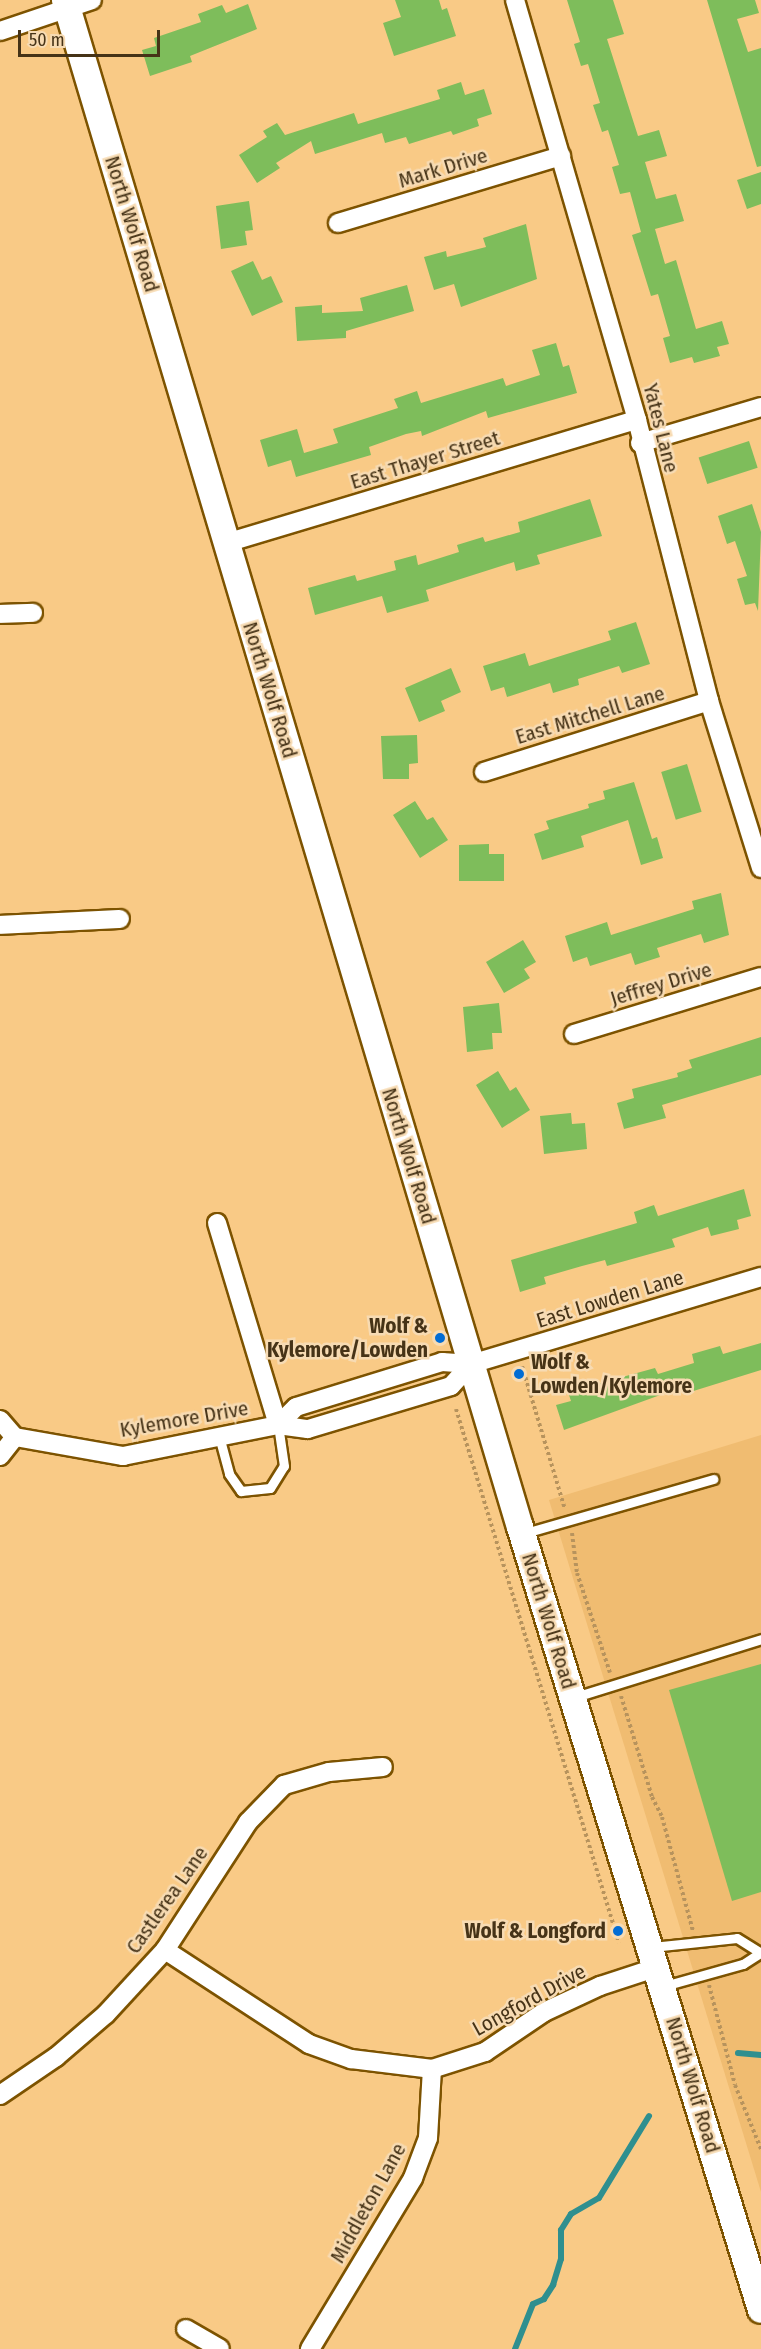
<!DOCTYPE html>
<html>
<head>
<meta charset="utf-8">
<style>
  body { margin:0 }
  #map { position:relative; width:761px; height:2349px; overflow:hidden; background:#f9ca86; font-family:"Fira Sans Condensed",sans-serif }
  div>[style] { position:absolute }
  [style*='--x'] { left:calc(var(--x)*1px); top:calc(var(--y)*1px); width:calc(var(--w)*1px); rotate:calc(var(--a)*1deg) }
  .built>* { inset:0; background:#f0bc71 }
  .stream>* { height:6px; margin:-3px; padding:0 3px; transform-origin:3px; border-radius:3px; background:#2f8f8f }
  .building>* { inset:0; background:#7ebd5b; transform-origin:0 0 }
  .path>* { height:4px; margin-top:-2px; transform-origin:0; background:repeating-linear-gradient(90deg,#b7935d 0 3px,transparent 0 6px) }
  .roads { filter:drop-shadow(2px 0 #7d5300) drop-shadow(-2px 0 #7d5300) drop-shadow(0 2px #7d5300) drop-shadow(0 -2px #7d5300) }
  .lane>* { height:9px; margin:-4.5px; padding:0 4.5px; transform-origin:4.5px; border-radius:4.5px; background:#fff }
  .street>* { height:18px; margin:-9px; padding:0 9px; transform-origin:9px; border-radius:9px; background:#fff }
  .secondary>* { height:26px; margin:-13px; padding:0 13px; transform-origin:13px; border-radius:13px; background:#fff }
  .dots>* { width:16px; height:16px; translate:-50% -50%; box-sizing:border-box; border:3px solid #f7dbb3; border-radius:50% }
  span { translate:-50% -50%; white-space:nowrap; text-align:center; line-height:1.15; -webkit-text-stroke:5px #f7dbb3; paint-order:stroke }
  .street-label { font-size:21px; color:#463317 }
  .poi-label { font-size:21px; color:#463317; font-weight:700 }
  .right { translate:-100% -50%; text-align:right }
  .left { translate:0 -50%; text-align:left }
  .scale { position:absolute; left:18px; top:30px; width:142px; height:27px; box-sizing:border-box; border:3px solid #463317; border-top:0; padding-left:8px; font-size:18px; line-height:21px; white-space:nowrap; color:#463317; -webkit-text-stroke:4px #f7dbb3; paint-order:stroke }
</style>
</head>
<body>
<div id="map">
  <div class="built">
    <i style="clip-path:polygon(761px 1435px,761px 2192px,549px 1500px)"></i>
  </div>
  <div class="stream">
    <i style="--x:738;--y:2053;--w:23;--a:5"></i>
    <i style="--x:515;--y:2349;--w:48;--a:-68.2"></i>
    <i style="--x:533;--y:2304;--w:12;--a:-24"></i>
    <i style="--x:544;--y:2299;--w:17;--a:-57"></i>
    <i style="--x:553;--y:2285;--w:27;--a:-73"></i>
    <i style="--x:561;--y:2259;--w:29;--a:-90"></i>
    <i style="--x:561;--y:2230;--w:19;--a:-58"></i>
    <i style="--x:571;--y:2214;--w:32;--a:-30"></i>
    <i style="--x:599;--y:2198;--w:96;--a:-58.6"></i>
  </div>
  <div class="building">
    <i style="clip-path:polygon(395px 0,439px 0,442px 10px,447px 8px,456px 36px,394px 56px,383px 23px,401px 17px)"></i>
    <i style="clip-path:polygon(567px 0,613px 0,624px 34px,607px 39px,638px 136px,659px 130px,667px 156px,645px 162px,656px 199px,676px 194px,684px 221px,655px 229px,665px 264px,676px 260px,696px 329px,722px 321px,729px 344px,717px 347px,720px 356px,694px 363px,692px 357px,670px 363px,663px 338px,670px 336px,658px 294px,651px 296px,632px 235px,641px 232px,630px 192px,620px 194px,612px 167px,619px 165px,608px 130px,602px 132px,593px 105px,600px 103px,588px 64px,581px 66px,574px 44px,580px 42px)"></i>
    <i style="clip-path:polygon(707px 0,755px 0,759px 13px,737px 19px,748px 52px,761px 48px,761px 166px,757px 167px)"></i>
    <i style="clip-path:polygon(248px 4px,257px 29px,190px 56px,192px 62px,150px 76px,142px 50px,156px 46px,154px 38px,201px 22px,198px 14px,222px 5px,226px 13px)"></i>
    <i style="clip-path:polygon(461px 82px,465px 95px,484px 89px,492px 114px,477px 119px,479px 126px,453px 135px,451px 131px,409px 144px,406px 137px,385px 143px,382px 133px,315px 154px,311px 141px,276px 163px,280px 168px,257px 183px,239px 155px,267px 137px,263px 131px,277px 123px,285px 135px,354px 113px,358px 124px,440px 99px,437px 90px)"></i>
    <i style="clip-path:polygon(761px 172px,761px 204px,747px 209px,737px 180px)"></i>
    <i style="clip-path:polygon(249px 201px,253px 230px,245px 231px,247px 245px,221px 249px,216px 206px)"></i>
    <i style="clip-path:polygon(526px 224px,537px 279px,461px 307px,454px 284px,434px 290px,424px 257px,446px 251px,447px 257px,486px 247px,483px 238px)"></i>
    <i style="clip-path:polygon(253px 261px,262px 280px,271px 276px,283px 302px,252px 316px,231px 271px)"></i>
    <i style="clip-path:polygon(407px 285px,414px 311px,346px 331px,346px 338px,297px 341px,295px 307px,322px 305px,322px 313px,363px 311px,360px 298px)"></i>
    <i style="clip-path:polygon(556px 343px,563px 367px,569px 365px,577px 393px,488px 418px,486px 411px,422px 436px,421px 431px,406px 434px,369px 447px,371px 455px,296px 477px,291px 460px,268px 467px,260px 440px,297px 429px,304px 453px,338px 443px,333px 429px,398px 408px,394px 399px,417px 391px,421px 403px,503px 378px,506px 386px,540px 375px,532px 350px)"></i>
    <i style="left:749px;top:441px;width:28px;height:53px;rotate:72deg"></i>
    <i style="clip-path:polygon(590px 499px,602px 536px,537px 555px,540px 564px,516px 571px,514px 562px,426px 590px,429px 601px,387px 613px,382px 596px,315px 615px,308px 588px,355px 575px,357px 581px,396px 570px,394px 561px,416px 555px,418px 565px,459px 552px,457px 545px,483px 537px,485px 542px,520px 532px,518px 522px)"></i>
    <i style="clip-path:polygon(752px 504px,761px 532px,758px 611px,755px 603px,745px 605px,737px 579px,747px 576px,735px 541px,727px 544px,718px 516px)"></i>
    <i style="clip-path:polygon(636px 622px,650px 664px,622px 673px,619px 666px,578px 679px,579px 685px,553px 693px,550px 683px,507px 697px,504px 687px,491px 691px,483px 666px,525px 653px,529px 666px,611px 640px,608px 631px)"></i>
    <i style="clip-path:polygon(451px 668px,461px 692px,441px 701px,445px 711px,419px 722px,405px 688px)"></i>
    <i style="clip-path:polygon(417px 735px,418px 763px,409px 764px,409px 779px,383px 779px,381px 736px)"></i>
    <i style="left:687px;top:764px;width:50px;height:27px;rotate:73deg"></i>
    <i style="clip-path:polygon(634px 782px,652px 839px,657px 837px,663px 858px,641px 865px,628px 820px,581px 836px,584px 847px,542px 860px,534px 834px,549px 829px,546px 821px,589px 808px,588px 804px,605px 799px,603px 791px)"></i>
    <i style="clip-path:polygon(415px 801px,427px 820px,433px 817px,448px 840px,420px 858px,393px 815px)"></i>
    <i style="clip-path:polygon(489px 844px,489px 854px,504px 854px,504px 881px,459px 881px,459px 845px)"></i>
    <i style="clip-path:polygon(721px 893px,729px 935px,704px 943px,701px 934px,657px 948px,660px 957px,635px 965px,631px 953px,590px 966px,587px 957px,573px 962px,565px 936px,607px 922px,611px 935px,694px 909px,692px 901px)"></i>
    <i style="clip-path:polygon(523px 940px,536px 962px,524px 969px,530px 978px,504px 993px,486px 962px)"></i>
    <i style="clip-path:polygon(499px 1003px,502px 1033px,492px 1033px,493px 1049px,467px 1052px,463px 1007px)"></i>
    <i style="clip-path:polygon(761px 1037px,761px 1075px,662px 1105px,666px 1118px,624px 1129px,617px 1103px,634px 1098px,632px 1089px,678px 1077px,677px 1073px,692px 1068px,689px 1060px)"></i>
    <i style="clip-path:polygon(498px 1071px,510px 1091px,516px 1087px,530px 1110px,502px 1128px,476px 1085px)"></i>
    <i style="clip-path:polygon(571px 1113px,572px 1124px,585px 1123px,587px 1149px,544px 1154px,540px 1116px)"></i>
    <i style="clip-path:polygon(744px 1189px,751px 1216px,737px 1220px,739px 1229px,711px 1236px,708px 1227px,672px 1239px,675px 1247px,607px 1266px,605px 1260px,582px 1266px,544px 1277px,546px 1284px,520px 1292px,511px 1260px,637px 1223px,634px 1212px,654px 1205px,658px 1216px)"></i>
    <i style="clip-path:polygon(761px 1343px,761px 1370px,687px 1393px,685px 1386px,564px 1430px,556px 1405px,571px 1401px,568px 1392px,655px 1368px,658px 1374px,694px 1363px,692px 1354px,720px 1346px,723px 1354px)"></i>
    <i style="clip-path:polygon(761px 1664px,761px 1892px,732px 1901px,669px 1690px)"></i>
  </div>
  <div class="path">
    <i style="--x:522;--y:1366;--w:149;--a:73.3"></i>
    <i style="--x:456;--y:1409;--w:558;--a:73.03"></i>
    <i style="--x:572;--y:1533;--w:40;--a:82.9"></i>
    <i style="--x:577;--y:1573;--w:105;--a:71.7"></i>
    <i style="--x:621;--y:1696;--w:106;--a:72.9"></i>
    <i style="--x:652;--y:1797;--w:22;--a:63"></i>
    <i style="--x:662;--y:1817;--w:118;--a:74.8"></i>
    <i style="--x:709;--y:1985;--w:103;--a:75.4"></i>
    <i style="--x:735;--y:2085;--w:69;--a:67.9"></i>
  </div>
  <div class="roads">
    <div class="lane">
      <i style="--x:219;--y:1436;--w:39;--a:75"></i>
      <i style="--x:229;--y:1474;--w:21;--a:55"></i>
      <i style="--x:241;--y:1491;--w:29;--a:-6"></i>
      <i style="--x:270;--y:1488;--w:26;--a:-58"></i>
      <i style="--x:284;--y:1466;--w:41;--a:-98.3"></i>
      <i style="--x:525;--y:1533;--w:196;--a:-16"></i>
      <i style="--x:575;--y:1697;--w:195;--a:-17.3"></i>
      <i style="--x:652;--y:1947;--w:85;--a:-6"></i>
      <i style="--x:737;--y:1938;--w:28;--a:32"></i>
      <i style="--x:664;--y:1986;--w:82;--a:-15.6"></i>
      <i style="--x:743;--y:1964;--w:20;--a:-33"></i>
    </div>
    <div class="street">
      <i style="--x:515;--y:0;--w:437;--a:73.8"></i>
      <i style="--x:637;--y:420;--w:290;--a:75.6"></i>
      <i style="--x:709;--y:701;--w:175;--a:72.7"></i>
      <i style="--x:0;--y:31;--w:97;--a:-18.6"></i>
      <i style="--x:338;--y:223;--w:233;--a:-16.7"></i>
      <i style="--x:640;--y:443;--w:126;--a:-16.6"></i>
      <i style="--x:226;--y:543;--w:429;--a:-16.7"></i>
      <i style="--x:0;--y:614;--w:33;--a:-2"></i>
      <i style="--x:484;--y:772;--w:236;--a:-17.5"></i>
      <i style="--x:0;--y:925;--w:120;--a:-2.9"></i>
      <i style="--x:574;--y:1034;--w:195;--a:-17"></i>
      <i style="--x:217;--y:1223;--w:211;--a:73.2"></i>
      <i style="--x:0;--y:1420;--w:23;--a:49"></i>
      <i style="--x:278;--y:1425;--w:25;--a:-45"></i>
      <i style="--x:296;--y:1407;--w:153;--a:-17.1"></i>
      <i style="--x:442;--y:1362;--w:29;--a:4"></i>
      <i style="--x:471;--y:1364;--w:303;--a:-16.7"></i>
      <i style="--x:0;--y:1456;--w:24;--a:-52"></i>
      <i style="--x:15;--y:1437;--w:110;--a:10"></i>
      <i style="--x:123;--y:1456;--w:158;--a:-11.3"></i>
      <i style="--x:278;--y:1425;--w:30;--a:8"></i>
      <i style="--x:308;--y:1429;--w:149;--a:-16.7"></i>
      <i style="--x:451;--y:1386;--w:30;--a:-48"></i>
      <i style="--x:165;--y:1950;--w:172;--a:33.1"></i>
      <i style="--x:309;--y:2044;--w:45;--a:19.7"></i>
      <i style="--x:351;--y:2059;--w:82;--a:7"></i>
      <i style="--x:432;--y:2069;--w:56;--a:-17.8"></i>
      <i style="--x:485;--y:2052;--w:71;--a:-34.1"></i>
      <i style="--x:544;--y:2012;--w:62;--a:-24.9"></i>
      <i style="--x:600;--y:1986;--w:61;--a:-18.1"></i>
      <i style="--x:0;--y:2095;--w:68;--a:-34.2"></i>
      <i style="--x:56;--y:2057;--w:66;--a:-40.7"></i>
      <i style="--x:106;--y:2014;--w:87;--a:-47.3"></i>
      <i style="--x:165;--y:1950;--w:153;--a:-57"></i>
      <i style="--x:248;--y:1822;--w:52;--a:-45.8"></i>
      <i style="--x:284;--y:1785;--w:47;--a:-16.1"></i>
      <i style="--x:329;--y:1772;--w:54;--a:-5.3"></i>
      <i style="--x:186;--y:2329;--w:39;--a:30"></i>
      <i style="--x:310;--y:2349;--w:200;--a:-58.9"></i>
      <i style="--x:413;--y:2178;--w:43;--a:-69.4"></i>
      <i style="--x:428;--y:2138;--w:69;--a:-86.7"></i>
    </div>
    <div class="secondary">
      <i style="--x:65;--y:0;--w:1593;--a:73.41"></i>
      <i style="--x:520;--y:1527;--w:819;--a:72.89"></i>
    </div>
  </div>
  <div class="dots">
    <i style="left:440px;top:1338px;background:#016cd4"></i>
    <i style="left:519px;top:1374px;background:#016cd4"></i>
    <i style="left:618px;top:1931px;background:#016cd4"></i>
  </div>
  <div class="street-label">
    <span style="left:443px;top:168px;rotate:-17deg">Mark Drive</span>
    <span style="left:132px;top:224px;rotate:73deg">North Wolf Road</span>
    <span style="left:661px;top:428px;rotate:76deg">Yates Lane</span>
    <span style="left:425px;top:460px;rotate:-17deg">East Thayer Street</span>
    <span style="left:270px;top:690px;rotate:73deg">North Wolf Road</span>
    <span style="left:590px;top:715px;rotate:-17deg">East Mitchell Lane</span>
    <span style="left:661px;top:984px;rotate:-17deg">Jeffrey Drive</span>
    <span style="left:409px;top:1156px;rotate:73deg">North Wolf Road</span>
    <span style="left:610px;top:1299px;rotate:-17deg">East Lowden Lane</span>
    <span style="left:184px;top:1419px;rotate:-10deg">Kylemore Drive</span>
    <span style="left:549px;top:1621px;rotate:73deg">North Wolf Road</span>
    <span style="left:167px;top:1900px;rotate:-55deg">Castlerea Lane</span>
    <span style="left:529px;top:2000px;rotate:-29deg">Longford Drive</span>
    <span style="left:693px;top:2085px;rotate:73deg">North Wolf Road</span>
    <span style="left:368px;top:2203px;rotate:-61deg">Middleton Lane</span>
  </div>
  <div class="poi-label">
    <span class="right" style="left:428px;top:1338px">Wolf &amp;<br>Kylemore/Lowden</span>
    <span class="left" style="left:531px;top:1374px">Wolf &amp;<br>Lowden/Kylemore</span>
    <span class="right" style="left:606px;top:1931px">Wolf &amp; Longford</span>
  </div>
  <div class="scale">50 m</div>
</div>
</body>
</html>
